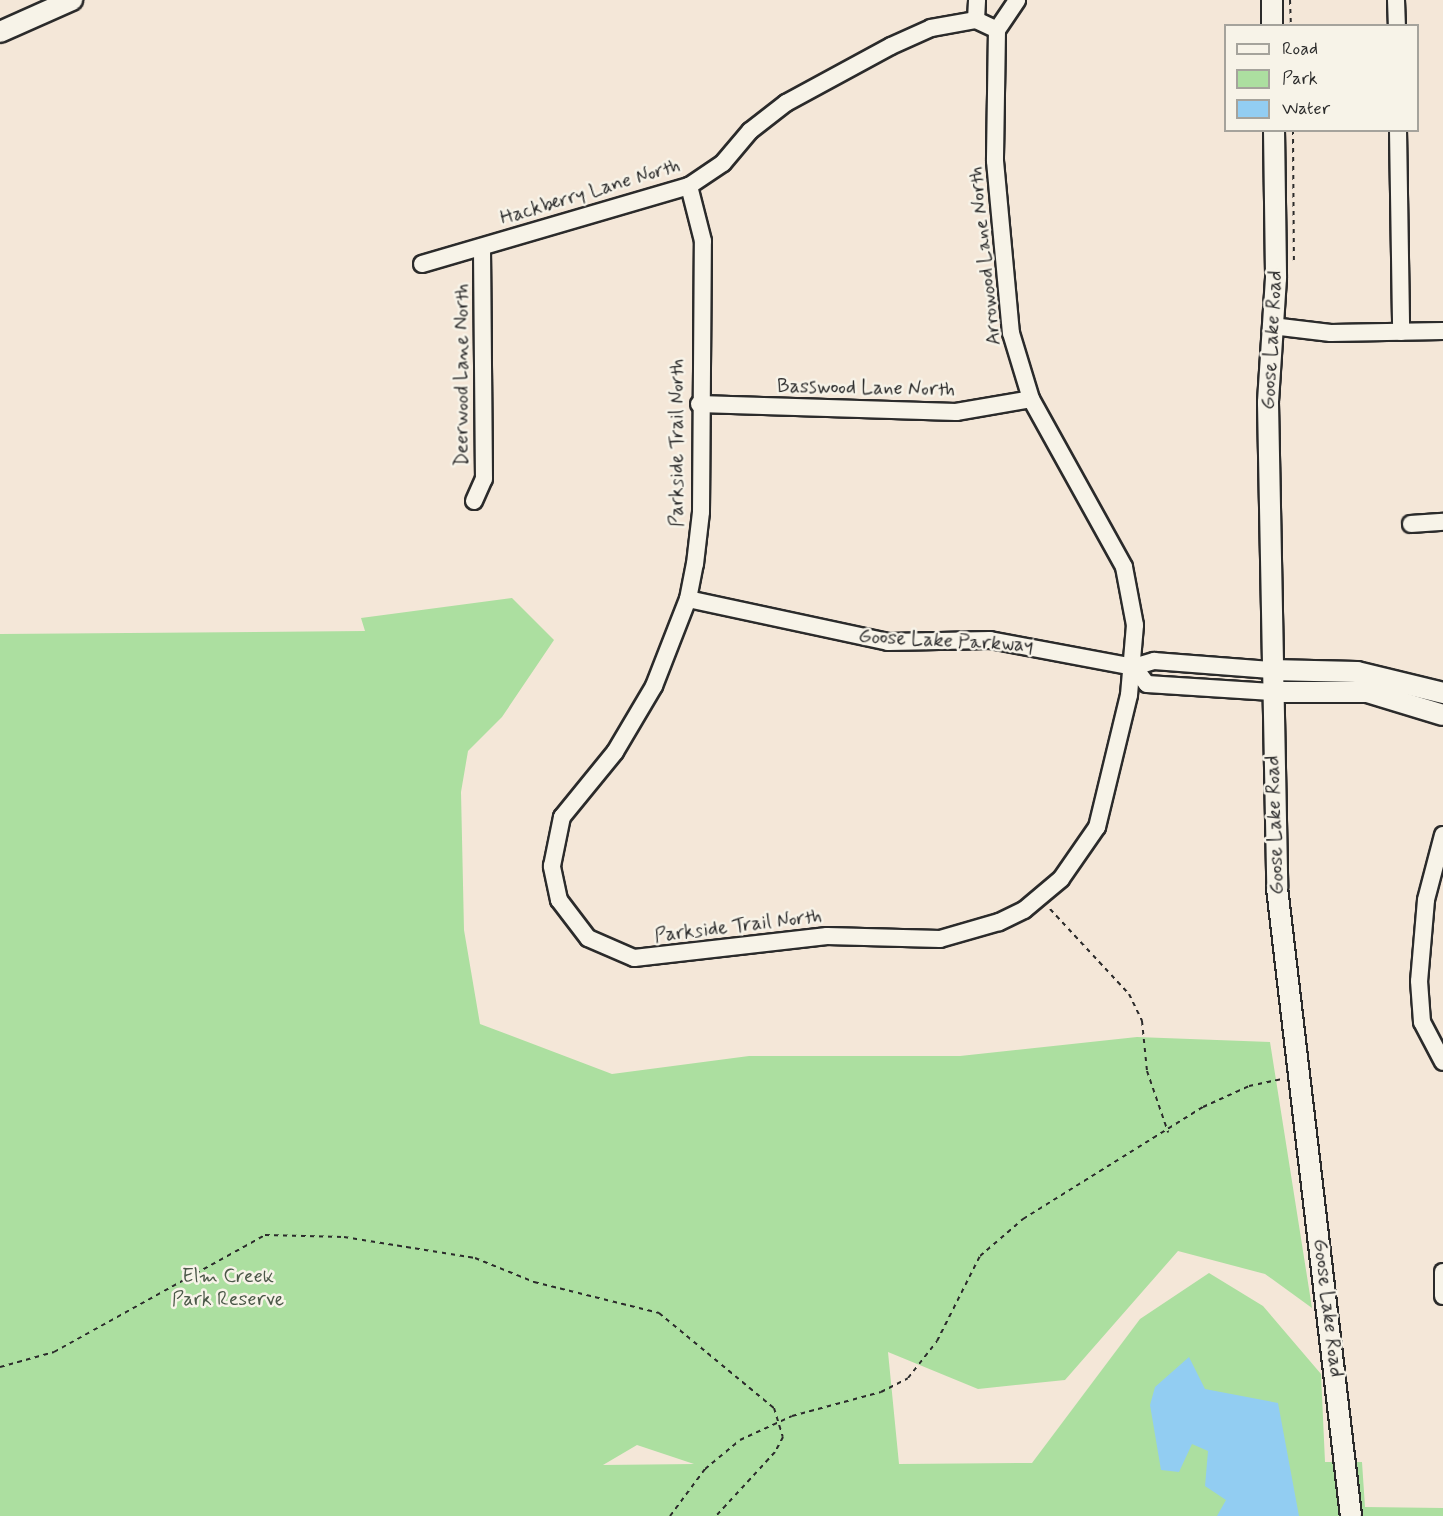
<!DOCTYPE html>
<html>
<head>
<meta charset="utf-8">
<style>
  body { margin:0 }
  #map { position:relative; width:1443px; height:1516px; overflow:hidden; background:#f4e7d8; font-family:Mynerve,sans-serif }
  div>[style] { position:absolute }
  [style*='--x'] { left:calc(var(--x)*1px); top:calc(var(--y)*1px); width:calc(var(--w)*1px); rotate:calc(var(--a)*1deg) }
  .green>* { inset:0; background:#acdfa0 }
  .water>* { inset:0; background:#92cdf2 }
  .path>* { height:2px; margin-top:-1px; transform-origin:0; background:repeating-linear-gradient(90deg,#2b2b2b 0 4.5px,transparent 0 9px) }
  .roads { filter:drop-shadow(2px 0 #2b2b2b) drop-shadow(-2px 0 #2b2b2b) drop-shadow(0 2px #2b2b2b) drop-shadow(0 -2px #2b2b2b) }
  .minor>* { height:16px; margin:-8px; padding:0 8px; transform-origin:8px; border-radius:8px; background:#f7f3e8 }
  .tertiary>* { height:20px; margin:-10px; padding:0 10px; transform-origin:10px; border-radius:10px; background:#f7f3e8 }
  span { translate:-50% -50%; white-space:nowrap; text-align:center; line-height:1.15; -webkit-text-stroke:5px #f7f3e8; paint-order:stroke }
  .street-label { font-size:20px; color:#2b2b2b }
  .park-label { font-size:20px; color:#4b5848 }
  .legend { position:absolute; left:1224px; top:24px; width:195px; height:108px; box-sizing:border-box; background:#f7f3e8; border:2px solid #a5a39c; margin:0; padding:8px 10px; list-style:none; font-size:18px; color:#2b2b2b }
  .legend li { display:flex; align-items:center; gap:12px; height:30px }
  .legend b { width:30px; border:2px solid #a5a39c }
</style>
</head>
<body>
<div id="map">
  <div class="green">
    <i style="clip-path:polygon(evenodd,512px 598px,554px 640px,502px 717px,468px 751px,461px 792px,464px 930px,480px 1024px,612px 1074px,749px 1056px,960px 1056px,1137px 1037px,1270px 1042px,1312px 1308px,1265px 1274px,1178px 1251px,1065px 1380px,978px 1389px,888px 1352px,899px 1464px,1032px 1463px,1140px 1319px,1209px 1273px,1263px 1306px,1321px 1374px,1325px 1462px,1362px 1462px,1365px 1507px,1443px 1508px,1443px 1516px,0 1516px,0 634px,365px 631px,361px 618px,512px 598px,637px 1445px,694px 1464px,695px 1464px,603px 1465px,637px 1445px)"></i>
  </div>
  <div class="water">
    <i style="clip-path:polygon(1189px 1357px,1205px 1389px,1278px 1403px,1299px 1516px,1217px 1516px,1226px 1500px,1205px 1486px,1208px 1451px,1192px 1444px,1179px 1472px,1161px 1470px,1150px 1405px,1155px 1387px)"></i>
  </div>
  <div class="path">
    <i style="--x:1290;--y:0;--w:26;--a:88"></i>
    <i style="--x:1293;--y:130;--w:132;--a:89.6"></i>
    <i style="--x:1050;--y:909;--w:116;--a:47.1"></i>
    <i style="--x:1129;--y:994;--w:30;--a:64"></i>
    <i style="--x:1142;--y:1021;--w:50;--a:84.3"></i>
    <i style="--x:1147;--y:1071;--w:65;--a:71"></i>
    <i style="--x:0;--y:1367;--w:56;--a:-15.5"></i>
    <i style="--x:54;--y:1352;--w:241;--a:-29"></i>
    <i style="--x:265;--y:1235;--w:79;--a:1.5"></i>
    <i style="--x:344;--y:1237;--w:133;--a:9.1"></i>
    <i style="--x:475;--y:1258;--w:64;--a:22.1"></i>
    <i style="--x:534;--y:1282;--w:129;--a:13.9"></i>
    <i style="--x:659;--y:1313;--w:149;--a:39.6"></i>
    <i style="--x:774;--y:1408;--w:30;--a:73"></i>
    <i style="--x:783;--y:1437;--w:17;--a:118"></i>
    <i style="--x:775;--y:1452;--w:87;--a:132.7"></i>
    <i style="--x:670;--y:1516;--w:59;--a:-53.3"></i>
    <i style="--x:705;--y:1469;--w:45;--a:-39.6"></i>
    <i style="--x:740;--y:1440;--w:57;--a:-24.8"></i>
    <i style="--x:792;--y:1416;--w:92;--a:-15.1"></i>
    <i style="--x:881;--y:1392;--w:30;--a:-27"></i>
    <i style="--x:908;--y:1378;--w:47;--a:-51.9"></i>
    <i style="--x:937;--y:1341;--w:95;--a:-63.2"></i>
    <i style="--x:980;--y:1256;--w:57;--a:-40.7"></i>
    <i style="--x:1023;--y:1219;--w:212;--a:-31.9"></i>
    <i style="--x:1203;--y:1107;--w:51;--a:-24.5"></i>
    <i style="--x:1249;--y:1086;--w:34;--a:-12"></i>
  </div>
  <div class="roads">
    <div class="minor">
      <i style="--x:1396;--y:0;--w:26;--a:88"></i>
      <i style="--x:976;--y:20;--w:20;--a:-87"></i>
      <i style="--x:997;--y:30;--w:36;--a:-56"></i>
      <i style="--x:1398;--y:130;--w:202;--a:89.1"></i>
      <i style="--x:422;--y:264;--w:278;--a:-16.3"></i>
      <i style="--x:689;--y:186;--w:41;--a:-34.1"></i>
      <i style="--x:723;--y:163;--w:42;--a:-49.8"></i>
      <i style="--x:750;--y:131;--w:46;--a:-37.9"></i>
      <i style="--x:786;--y:103;--w:119;--a:-28.5"></i>
      <i style="--x:891;--y:46;--w:44;--a:-24.2"></i>
      <i style="--x:931;--y:28;--w:46;--a:-10.1"></i>
      <i style="--x:976;--y:20;--w:23;--a:25"></i>
      <i style="--x:997;--y:30;--w:131;--a:90.9"></i>
      <i style="--x:995;--y:161;--w:173;--a:84.7"></i>
      <i style="--x:1011;--y:333;--w:69;--a:73.1"></i>
      <i style="--x:1031;--y:399;--w:192;--a:61"></i>
      <i style="--x:1124;--y:567;--w:59;--a:79.3"></i>
      <i style="--x:1135;--y:625;--w:70;--a:94.9"></i>
      <i style="--x:1129;--y:695;--w:136;--a:103.6"></i>
      <i style="--x:1097;--y:827;--w:63;--a:124.7"></i>
      <i style="--x:1061;--y:879;--w:48;--a:140"></i>
      <i style="--x:1024;--y:910;--w:28;--a:154"></i>
      <i style="--x:999;--y:922;--w:61;--a:163.9"></i>
      <i style="--x:940;--y:939;--w:113;--a:-178.5"></i>
      <i style="--x:827;--y:936;--w:194;--a:173.5"></i>
      <i style="--x:634;--y:958;--w:50;--a:-156.5"></i>
      <i style="--x:588;--y:938;--w:48;--a:-127.3"></i>
      <i style="--x:559;--y:900;--w:35;--a:-102"></i>
      <i style="--x:552;--y:866;--w:50;--a:-78.5"></i>
      <i style="--x:562;--y:817;--w:84;--a:-50.8"></i>
      <i style="--x:615;--y:752;--w:77;--a:-59.4"></i>
      <i style="--x:654;--y:686;--w:93;--a:-68.7"></i>
      <i style="--x:688;--y:599;--w:36;--a:-79"></i>
      <i style="--x:695;--y:564;--w:52;--a:-83.4"></i>
      <i style="--x:701;--y:512;--w:271;--a:-89.6"></i>
      <i style="--x:703;--y:241;--w:57;--a:-104.3"></i>
      <i style="--x:1272;--y:326;--w:59;--a:6.8"></i>
      <i style="--x:1331;--y:333;--w:112;--a:-1"></i>
      <i style="--x:699;--y:404;--w:257;--a:1.8"></i>
      <i style="--x:956;--y:412;--w:76;--a:-9.8"></i>
      <i style="--x:474;--y:501;--w:24;--a:-66"></i>
      <i style="--x:484;--y:479;--w:232;--a:-90.5"></i>
      <i style="--x:1411;--y:524;--w:32;--a:-4"></i>
      <i style="--x:688;--y:599;--w:205;--a:12.1"></i>
      <i style="--x:888;--y:642;--w:102;--a:-1.1"></i>
      <i style="--x:990;--y:640;--w:147;--a:10.6"></i>
      <i style="--x:1134;--y:667;--w:21;--a:-17"></i>
      <i style="--x:1154;--y:661;--w:117;--a:4.4"></i>
      <i style="--x:1134;--y:667;--w:21;--a:53"></i>
      <i style="--x:1147;--y:684;--w:125;--a:3.7"></i>
      <i style="--x:1443;--y:835;--w:67;--a:104.7"></i>
      <i style="--x:1426;--y:900;--w:81;--a:94.9"></i>
      <i style="--x:1419;--y:981;--w:41;--a:85.8"></i>
      <i style="--x:1422;--y:1022;--w:45;--a:62.3"></i>
      <i style="--x:1443;--y:1272;--w:24;--a:90"></i>
    </div>
    <div class="tertiary">
      <i style="--x:1272;--y:0;--w:26;--a:90"></i>
      <i style="--x:0;--y:32;--w:79;--a:-24"></i>
      <i style="--x:1274;--y:130;--w:148;--a:89.2"></i>
      <i style="--x:1276;--y:278;--w:125;--a:93.7"></i>
      <i style="--x:1268;--y:403;--w:485;--a:88.9"></i>
      <i style="--x:1277;--y:888;--w:632;--a:83.28"></i>
      <i style="--x:1271;--y:670;--w:86;--a:1.3"></i>
      <i style="--x:1357;--y:672;--w:89;--a:13.7"></i>
      <i style="--x:1272;--y:692;--w:95;--a:0"></i>
      <i style="--x:1367;--y:692;--w:79;--a:16.8"></i>
    </div>
  </div>
  <div class="street-label">
    <span style="left:590px;top:192px;rotate:-17deg">Hackberry Lane North</span>
    <span style="left:985px;top:256px;rotate:-96deg">Arrowood Lane North</span>
    <span style="left:1272px;top:340px;rotate:-87deg">Goose Lake Road</span>
    <span style="left:462px;top:375px;rotate:-90deg">Deerwood Lane North</span>
    <span style="left:866px;top:388px;rotate:1deg">Basswood Lane North</span>
    <span style="left:677px;top:443px;rotate:-90deg">Parkside Trail North</span>
    <span style="left:946px;top:641px;rotate:3deg">Goose Lake Parkway</span>
    <span style="left:1275px;top:825px;rotate:-92deg">Goose Lake Road</span>
    <span style="left:738px;top:926px;rotate:-7deg">Parkside Trail North</span>
    <span style="left:1328px;top:1308px;rotate:83deg">Goose Lake Road</span>
  </div>
  <div class="park-label">
    <span style="left:228px;top:1288px">Elm Creek<br>Park Reserve</span>
  </div>
  <ul class="legend">
  <li><b style="height:8px;background:#f7f3e8"></b>Road</li>
  <li><b style="height:16px;background:#acdfa0"></b>Park</li>
  <li><b style="height:16px;background:#92cdf2"></b>Water</li>
  </ul>
</div>
</body>
</html>
